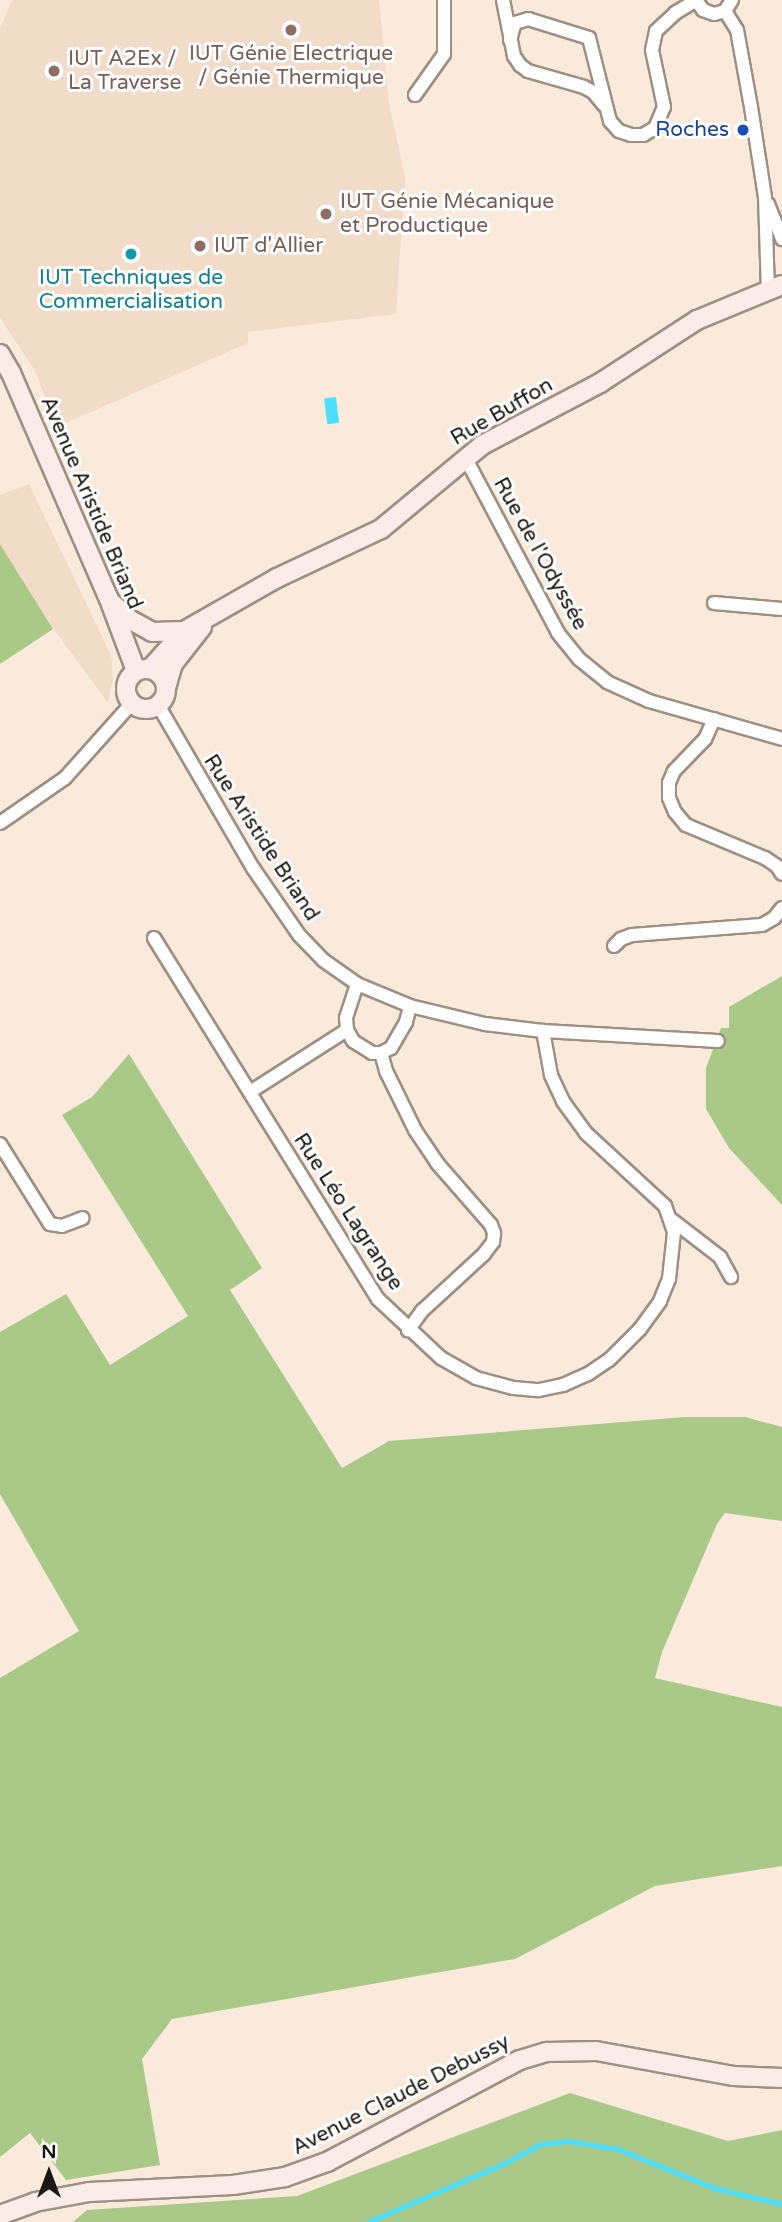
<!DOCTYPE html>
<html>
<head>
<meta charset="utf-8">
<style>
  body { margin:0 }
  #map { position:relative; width:782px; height:2222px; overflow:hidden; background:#faeadc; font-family:"Varela Round",sans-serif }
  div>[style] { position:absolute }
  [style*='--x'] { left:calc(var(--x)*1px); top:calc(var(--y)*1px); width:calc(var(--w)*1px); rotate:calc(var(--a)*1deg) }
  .built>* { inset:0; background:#f1dcc9 }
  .green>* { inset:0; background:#aac989 }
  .water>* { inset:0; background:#4ddffb; transform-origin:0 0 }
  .stream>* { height:4.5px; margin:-2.25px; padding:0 2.25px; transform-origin:2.25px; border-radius:2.25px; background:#4ddffb }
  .roads { filter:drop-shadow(2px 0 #9d8f82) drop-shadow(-2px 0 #9d8f82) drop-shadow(0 2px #9d8f82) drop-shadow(0 -2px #9d8f82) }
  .minor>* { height:12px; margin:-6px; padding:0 6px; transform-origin:6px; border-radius:6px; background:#fff }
  .secondary>* { height:18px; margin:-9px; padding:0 9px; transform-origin:9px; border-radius:9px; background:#fbecea }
  .secondary>.ring { margin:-9px; padding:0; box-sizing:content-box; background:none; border:18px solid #fbecea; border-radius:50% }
  .dots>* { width:19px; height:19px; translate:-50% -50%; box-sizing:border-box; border:4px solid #fff; border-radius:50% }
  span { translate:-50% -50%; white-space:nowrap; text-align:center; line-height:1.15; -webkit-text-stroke:6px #fff; paint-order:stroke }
  .education-label { font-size:21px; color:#785e54 }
  .left { translate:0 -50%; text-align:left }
  .transit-label { font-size:21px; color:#164399 }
  .right { translate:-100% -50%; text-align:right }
  .culture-label { font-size:21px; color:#0d838f }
  .street-label { font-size:21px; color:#1a1510 }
  .north { position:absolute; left:14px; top:2138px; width:70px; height:70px; -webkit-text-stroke:5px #fff; paint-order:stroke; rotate:0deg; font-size:19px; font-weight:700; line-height:28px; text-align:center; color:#1a1510 }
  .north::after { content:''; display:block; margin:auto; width:24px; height:32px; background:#1a1510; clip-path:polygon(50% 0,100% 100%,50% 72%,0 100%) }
</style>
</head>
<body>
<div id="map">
  <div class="built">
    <i style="clip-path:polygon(12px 0,379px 0,389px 103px,405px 178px,396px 314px,248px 332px,248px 343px,57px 427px,34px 369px,0 318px,0 28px)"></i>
    <i style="clip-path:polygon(29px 484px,111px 655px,113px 678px,108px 703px,53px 628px,0 544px,0 495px)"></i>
  </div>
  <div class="green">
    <i style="clip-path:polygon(0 544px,53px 629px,0 664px)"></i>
    <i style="clip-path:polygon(782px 976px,782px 1205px,729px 1148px,706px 1109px,706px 1068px,721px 1028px,729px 1028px,729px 1007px)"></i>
    <i style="clip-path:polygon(129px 1054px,262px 1268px,230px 1290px,342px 1468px,389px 1441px,685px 1417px,745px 1417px,782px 1427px,782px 1521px,725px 1513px,717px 1524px,662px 1652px,655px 1678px,782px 1707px,782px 1866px,655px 1886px,515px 1959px,172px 2019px,142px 2059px,160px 2165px,66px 2180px,30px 2133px,0 2157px,0 1678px,79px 1631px,0 1494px,0 1332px,66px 1294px,110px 1365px,188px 1316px,62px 1115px,92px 1097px)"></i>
    <i style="clip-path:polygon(570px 2093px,728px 2141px,782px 2130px,782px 2222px,73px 2222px,87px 2210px,297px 2196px)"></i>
  </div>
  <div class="water">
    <i style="left:336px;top:397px;width:26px;height:12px;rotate:83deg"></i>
  </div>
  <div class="stream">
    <i style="--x:368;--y:2222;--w:149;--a:-23.3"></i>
    <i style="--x:505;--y:2163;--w:40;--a:-28"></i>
    <i style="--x:540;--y:2144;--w:29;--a:-6"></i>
    <i style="--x:569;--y:2141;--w:50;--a:9.3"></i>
    <i style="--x:618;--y:2149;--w:105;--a:21.9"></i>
    <i style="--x:715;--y:2188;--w:69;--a:13.4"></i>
  </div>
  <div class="roads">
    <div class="minor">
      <i style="--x:503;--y:0;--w:57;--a:78.9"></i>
      <i style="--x:514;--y:56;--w:11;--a:56"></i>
      <i style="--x:520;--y:65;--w:10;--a:37"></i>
      <i style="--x:528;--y:71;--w:58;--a:15.9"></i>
      <i style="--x:584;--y:87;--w:10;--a:29"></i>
      <i style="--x:593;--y:92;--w:17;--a:50"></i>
      <i style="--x:696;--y:0;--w:12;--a:55"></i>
      <i style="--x:703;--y:10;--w:12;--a:20"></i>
      <i style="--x:714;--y:14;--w:11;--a:-15"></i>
      <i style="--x:725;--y:11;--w:13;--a:-58"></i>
      <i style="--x:725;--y:11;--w:22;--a:58"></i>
      <i style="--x:737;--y:30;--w:78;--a:79.7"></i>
      <i style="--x:751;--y:107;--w:91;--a:81.2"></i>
      <i style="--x:765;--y:197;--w:94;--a:88.2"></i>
      <i style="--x:510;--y:40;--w:18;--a:-74"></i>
      <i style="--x:515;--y:23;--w:14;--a:-17"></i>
      <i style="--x:528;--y:19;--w:64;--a:17.3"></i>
      <i style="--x:589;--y:38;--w:86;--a:75.8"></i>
      <i style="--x:610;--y:121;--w:13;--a:48"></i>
      <i style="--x:619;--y:131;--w:13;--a:18"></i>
      <i style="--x:631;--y:135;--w:12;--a:0"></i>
      <i style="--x:643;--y:135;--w:14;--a:-30"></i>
      <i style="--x:655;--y:128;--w:23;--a:-67"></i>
      <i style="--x:664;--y:107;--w:58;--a:-101.9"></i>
      <i style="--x:652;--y:50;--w:19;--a:-78"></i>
      <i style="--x:656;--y:31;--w:26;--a:-43"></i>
      <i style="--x:675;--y:13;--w:26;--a:-31"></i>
      <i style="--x:415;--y:95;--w:50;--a:-54.7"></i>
      <i style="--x:444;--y:54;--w:54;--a:-90"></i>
      <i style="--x:768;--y:204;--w:38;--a:68"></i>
      <i style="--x:465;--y:457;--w:199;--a:62.1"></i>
      <i style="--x:558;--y:633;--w:33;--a:51"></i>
      <i style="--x:579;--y:659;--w:36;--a:39"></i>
      <i style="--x:607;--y:682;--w:46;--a:24.3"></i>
      <i style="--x:649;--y:701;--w:138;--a:15.9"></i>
      <i style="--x:714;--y:603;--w:68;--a:5"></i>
      <i style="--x:158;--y:705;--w:189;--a:59.8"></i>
      <i style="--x:253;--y:868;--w:81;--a:55.5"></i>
      <i style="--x:299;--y:935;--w:35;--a:46"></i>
      <i style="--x:323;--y:960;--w:42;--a:35.2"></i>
      <i style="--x:357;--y:984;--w:57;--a:22.5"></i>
      <i style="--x:410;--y:1006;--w:77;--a:13.5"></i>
      <i style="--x:485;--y:1024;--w:58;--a:6.9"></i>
      <i style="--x:543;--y:1031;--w:175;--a:3.3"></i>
      <i style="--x:714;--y:719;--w:22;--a:114"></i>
      <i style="--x:705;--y:739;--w:45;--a:134.1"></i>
      <i style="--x:674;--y:771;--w:13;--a:113"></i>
      <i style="--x:669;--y:783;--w:15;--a:90"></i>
      <i style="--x:669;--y:798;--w:15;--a:67"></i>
      <i style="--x:675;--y:812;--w:17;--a:50"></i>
      <i style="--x:686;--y:825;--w:86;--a:22.7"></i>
      <i style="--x:765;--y:858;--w:14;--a:34"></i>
      <i style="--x:777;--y:866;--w:9;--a:58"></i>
      <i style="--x:0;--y:823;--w:79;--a:-34.7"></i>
      <i style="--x:65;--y:778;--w:101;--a:-48.2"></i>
      <i style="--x:154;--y:938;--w:425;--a:58.2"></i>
      <i style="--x:378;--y:1299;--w:86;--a:43.1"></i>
      <i style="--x:441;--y:1358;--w:40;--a:29.7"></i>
      <i style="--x:476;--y:1378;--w:39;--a:15"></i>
      <i style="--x:514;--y:1388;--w:25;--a:5"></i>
      <i style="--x:539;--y:1390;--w:25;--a:-12"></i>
      <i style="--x:563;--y:1385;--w:27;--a:-24"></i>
      <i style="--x:588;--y:1374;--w:25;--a:-34"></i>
      <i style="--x:609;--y:1360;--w:44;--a:-45"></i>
      <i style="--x:640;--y:1329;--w:34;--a:-54"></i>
      <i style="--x:660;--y:1301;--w:24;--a:-68"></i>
      <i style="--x:669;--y:1279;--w:47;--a:-83.9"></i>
      <i style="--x:674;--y:1232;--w:28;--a:-109"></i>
      <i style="--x:665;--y:1206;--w:108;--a:-137.3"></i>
      <i style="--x:586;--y:1133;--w:39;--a:-126"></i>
      <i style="--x:563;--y:1101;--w:29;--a:-115"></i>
      <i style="--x:551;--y:1075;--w:45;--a:-100.3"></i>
      <i style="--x:614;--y:946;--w:10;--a:-45"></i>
      <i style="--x:621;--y:939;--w:12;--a:-20"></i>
      <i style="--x:632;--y:935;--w:130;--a:-4.4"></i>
      <i style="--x:762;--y:925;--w:14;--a:-30"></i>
      <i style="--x:774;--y:918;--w:13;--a:-51"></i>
      <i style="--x:357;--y:984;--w:36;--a:108"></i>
      <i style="--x:346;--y:1018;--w:12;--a:85"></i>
      <i style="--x:347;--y:1030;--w:13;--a:61"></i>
      <i style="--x:353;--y:1041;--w:22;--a:32"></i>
      <i style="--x:372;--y:1053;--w:9;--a:0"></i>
      <i style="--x:381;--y:1053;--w:19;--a:74"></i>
      <i style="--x:386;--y:1071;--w:66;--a:63.8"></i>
      <i style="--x:415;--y:1130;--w:40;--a:56"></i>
      <i style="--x:437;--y:1163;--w:82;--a:48.9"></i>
      <i style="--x:491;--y:1225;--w:9;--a:69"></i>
      <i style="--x:494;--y:1233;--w:9;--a:96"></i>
      <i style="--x:493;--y:1242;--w:15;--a:127"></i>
      <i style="--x:484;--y:1254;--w:84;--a:137.4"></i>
      <i style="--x:422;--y:1311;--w:24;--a:126"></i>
      <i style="--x:381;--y:1053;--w:11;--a:-27"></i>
      <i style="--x:391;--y:1048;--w:30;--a:-60"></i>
      <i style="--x:406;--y:1022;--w:16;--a:-76"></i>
      <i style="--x:250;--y:1092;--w:115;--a:-32.6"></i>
      <i style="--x:0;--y:1144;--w:94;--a:58"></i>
      <i style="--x:50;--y:1224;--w:12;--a:9"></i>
      <i style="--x:62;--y:1226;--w:22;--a:-21"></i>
      <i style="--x:672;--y:1220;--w:61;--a:37.6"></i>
      <i style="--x:720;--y:1257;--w:23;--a:61"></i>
    </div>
    <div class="secondary">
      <i style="--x:0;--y:354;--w:22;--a:60"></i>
      <i style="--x:11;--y:373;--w:246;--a:66.6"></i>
      <i style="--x:109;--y:599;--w:77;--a:69.4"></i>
      <i style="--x:113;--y:604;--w:22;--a:43"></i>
      <i style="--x:129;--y:619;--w:26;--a:29"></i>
      <i style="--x:152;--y:632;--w:32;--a:-2"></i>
      <i class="ring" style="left:126px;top:669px;width:22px;height:22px"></i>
      <i style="--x:150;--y:669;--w:51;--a:-48.2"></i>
      <i style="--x:184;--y:631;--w:107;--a:-29.7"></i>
      <i style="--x:277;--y:578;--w:115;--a:-25.2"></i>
      <i style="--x:381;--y:529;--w:131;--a:-39.7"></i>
      <i style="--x:482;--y:445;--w:133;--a:-27.7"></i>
      <i style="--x:600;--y:383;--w:116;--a:-33"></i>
      <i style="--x:697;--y:320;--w:92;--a:-22.4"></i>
      <i style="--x:166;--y:688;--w:25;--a:-74"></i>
      <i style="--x:173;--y:664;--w:47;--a:-51.9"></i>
      <i style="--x:0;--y:2215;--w:37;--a:-20"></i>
      <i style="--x:35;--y:2202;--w:55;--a:-10.5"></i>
      <i style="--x:89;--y:2192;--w:144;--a:-2.8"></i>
      <i style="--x:233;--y:2185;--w:53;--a:-8.7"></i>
      <i style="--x:285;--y:2177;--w:45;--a:-19.7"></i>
      <i style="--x:327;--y:2162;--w:218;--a:-27.9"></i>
      <i style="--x:520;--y:2060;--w:28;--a:-17"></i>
      <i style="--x:547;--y:2052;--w:49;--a:-1.2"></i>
      <i style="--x:596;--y:2051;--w:139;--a:10.3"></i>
      <i style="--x:733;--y:2076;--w:49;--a:2.3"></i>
    </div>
  </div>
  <div class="dots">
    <i style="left:291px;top:30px;background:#8d6e63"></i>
    <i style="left:54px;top:71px;background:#8d6e63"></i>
    <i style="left:743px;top:130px;background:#1a4fb4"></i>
    <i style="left:326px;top:214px;background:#8d6e63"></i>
    <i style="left:200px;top:246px;background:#8d6e63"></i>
    <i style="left:131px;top:254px;background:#0f9aa8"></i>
  </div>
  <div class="education-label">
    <span style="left:291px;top:66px">IUT Génie Electrique<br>/ Génie Thermique</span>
    <span class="left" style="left:68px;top:71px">IUT A2Ex /<br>La Traverse</span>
    <span class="left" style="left:340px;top:214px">IUT Génie Mécanique<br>et Productique</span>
    <span class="left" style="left:214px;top:246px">IUT d'Allier</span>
  </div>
  <div class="transit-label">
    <span class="right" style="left:729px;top:130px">Roches</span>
  </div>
  <div class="culture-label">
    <span style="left:131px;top:290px">IUT Techniques de<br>Commercialisation</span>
  </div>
  <div class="street-label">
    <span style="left:502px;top:412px;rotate:-30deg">Rue Buffon</span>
    <span style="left:91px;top:503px;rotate:67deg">Avenue Aristide Briand</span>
    <span style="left:540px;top:554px;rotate:61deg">Rue de l'Odyssée</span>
    <span style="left:261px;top:838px;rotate:57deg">Rue Aristide Briand</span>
    <span style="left:348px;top:1212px;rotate:57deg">Rue Léo Lagrange</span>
    <span style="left:401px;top:2095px;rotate:-27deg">Avenue Claude Debussy</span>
  </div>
  <div class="north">N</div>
</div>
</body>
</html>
